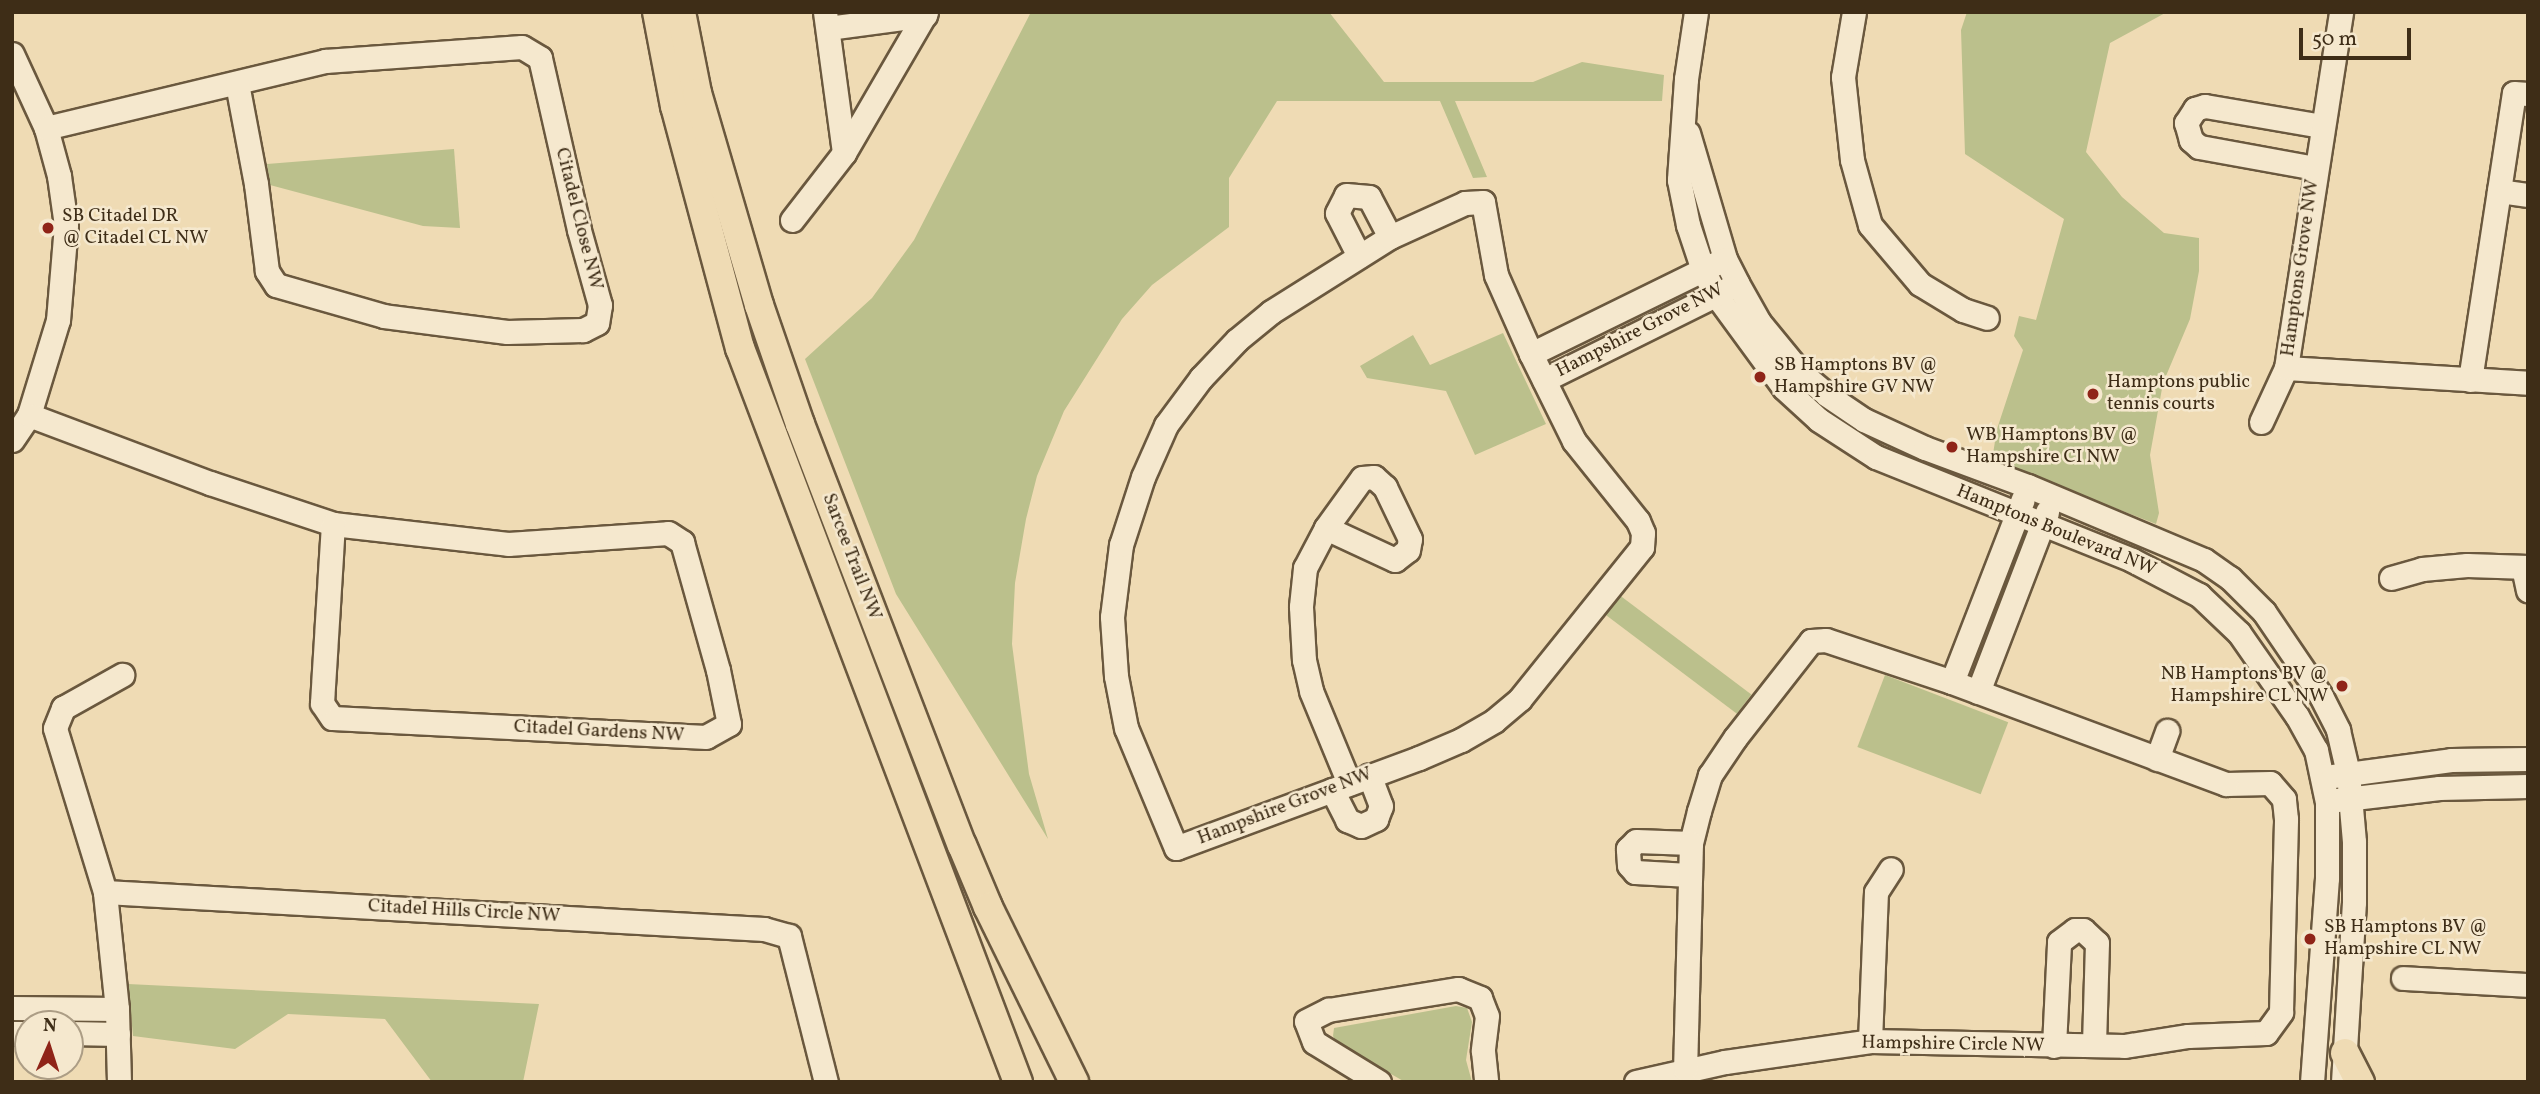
<!DOCTYPE html>
<html>
<head>
<meta charset="utf-8">
<style>
  body { margin:0 }
  #map { position:relative; width:2540px; height:1094px; overflow:hidden; background:#efdbb4; font-family:Vollkorn,serif }
  div>[style] { position:absolute }
  [style*='--x'] { left:calc(var(--x)*1px); top:calc(var(--y)*1px); width:calc(var(--w)*1px); rotate:calc(var(--a)*1deg) }
  .green>* { inset:0; background:#bbc08c; transform-origin:0 0 }
  .roads { filter:drop-shadow(2px 0 #6a583e) drop-shadow(-2px 0 #6a583e) drop-shadow(0 2px #6a583e) drop-shadow(0 -2px #6a583e) }
  .minor>* { height:23px; margin:-11.5px; padding:0 11.5px; transform-origin:11.5px; border-radius:11.5px; background:#f5e8ce }
  .major>* { height:28px; margin:-14px; padding:0 14px; transform-origin:14px; border-radius:14px; background:#efdbb4 }
  .dots>* { width:19px; height:19px; translate:-50% -50%; box-sizing:border-box; border:4px solid #f5e8ce; border-radius:50% }
  span { translate:-50% -50%; white-space:nowrap; text-align:center; line-height:1.15; -webkit-text-stroke:5px #f5e8ce; paint-order:stroke }
  .poi-label { font-size:19px; color:#3e2d17 }
  .left { translate:0 -50%; text-align:left }
  .right { translate:-100% -50%; text-align:right }
  .street-label { font-size:19px; color:#3e2d17 }
  .frame { position:absolute; inset:0; border:14px solid #3e2d17; pointer-events:none }
  .north { position:absolute; left:14px; top:1010px; width:70px; height:70px; box-sizing:border-box; background:#f5e8ce; border:2px solid #ac9d85; border-radius:50%; rotate:3deg; font-size:19px; font-weight:700; line-height:28px; text-align:center; color:#3e2d17 }
  .north::after { content:''; display:block; margin:auto; width:24px; height:32px; background:#8f2418; clip-path:polygon(50% 0,100% 100%,50% 72%,0 100%) }
  .scale { position:absolute; left:2299px; top:28px; width:112px; height:32px; box-sizing:border-box; border:4px solid #3e2d17; border-top:0; padding-left:9px; font-size:21px; line-height:24px; white-space:nowrap; color:#3e2d17; -webkit-text-stroke:5px #f5e8ce; paint-order:stroke }
</style>
</head>
<body>
<div id="map">
  <div class="green">
    <i style="clip-path:polygon(1031px 12px,1329px 12px,1384px 82px,1533px 82px,1582px 62px,1664px 75px,1662px 101px,1455px 101px,1487px 177px,1473px 178px,1440px 101px,1277px 101px,1229px 178px,1229px 227px,1152px 285px,1122px 319px,1064px 411px,1037px 476px,1026px 519px,1015px 583px,1012px 644px,1029px 774px,1048px 839px,896px 594px,805px 359px,872px 298px,914px 240px)"></i>
    <i style="clip-path:polygon(1967px 12px,2167px 12px,2110px 43px,2086px 152px,2122px 197px,2164px 233px,2199px 238px,2199px 271px,2190px 319px,2163px 383px,2150px 455px,2159px 513px,2156px 524px,1992px 460px,1997px 429px,2023px 350px,2014px 336px,2019px 316px,2036px 320px,2064px 219px,1965px 154px,1961px 30px)"></i>
    <i style="clip-path:polygon(454px 149px,460px 228px,423px 226px,270px 185px,267px 164px)"></i>
    <i style="clip-path:polygon(1503px 333px,1546px 424px,1475px 455px,1446px 391px,1367px 378px,1360px 366px,1413px 335px,1430px 365px)"></i>
    <i style="left:1618px;top:594px;width:167px;height:24px;rotate:37deg"></i>
    <i style="left:1885px;top:675px;width:132px;height:77px;rotate:21deg"></i>
    <i style="clip-path:polygon(128px 984px,539px 1004px,523px 1082px,432px 1082px,385px 1019px,288px 1014px,235px 1049px,133px 1036px)"></i>
    <i style="clip-path:polygon(1456px 1006px,1467px 1008px,1472px 1022px,1466px 1060px,1472px 1082px,1405px 1082px,1337px 1043px,1333px 1036px,1334px 1028px)"></i>
  </div>
  <div class="roads">
    <div class="minor">
      <i style="--x:825;--y:12;--w:142;--a:82.3"></i>
      <i style="--x:1696;--y:12;--w:68;--a:98.5"></i>
      <i style="--x:1686;--y:79;--w:101;--a:94"></i>
      <i style="--x:1679;--y:180;--w:46;--a:78.7"></i>
      <i style="--x:1688;--y:225;--w:47;--a:71.6"></i>
      <i style="--x:1703;--y:270;--w:28;--a:63"></i>
      <i style="--x:1716;--y:295;--w:115;--a:53.8"></i>
      <i style="--x:1784;--y:388;--w:47;--a:42.4"></i>
      <i style="--x:1819;--y:420;--w:68;--a:33"></i>
      <i style="--x:1876;--y:457;--w:276;--a:21.9"></i>
      <i style="--x:2132;--y:560;--w:76;--a:27.6"></i>
      <i style="--x:2199;--y:595;--w:55;--a:43.5"></i>
      <i style="--x:2239;--y:633;--w:101;--a:55.1"></i>
      <i style="--x:2297;--y:716;--w:39;--a:61"></i>
      <i style="--x:2316;--y:750;--w:53;--a:78.1"></i>
      <i style="--x:2327;--y:802;--w:76;--a:90"></i>
      <i style="--x:2327;--y:878;--w:205;--a:94.2"></i>
      <i style="--x:1854;--y:12;--w:66;--a:99.6"></i>
      <i style="--x:1843;--y:77;--w:83;--a:83.8"></i>
      <i style="--x:1852;--y:160;--w:67;--a:74.5"></i>
      <i style="--x:1870;--y:225;--w:77;--a:49.7"></i>
      <i style="--x:1920;--y:284;--w:50;--a:31.2"></i>
      <i style="--x:1963;--y:310;--w:25;--a:18"></i>
      <i style="--x:828;--y:28;--w:98;--a:-7.6"></i>
      <i style="--x:12;--y:54;--w:81;--a:65.3"></i>
      <i style="--x:46;--y:128;--w:50;--a:74.8"></i>
      <i style="--x:59;--y:176;--w:49;--a:81.9"></i>
      <i style="--x:66;--y:225;--w:95;--a:94.8"></i>
      <i style="--x:58;--y:320;--w:99;--a:107"></i>
      <i style="--x:29;--y:415;--w:30;--a:124"></i>
      <i style="--x:46;--y:128;--w:287;--a:-13.5"></i>
      <i style="--x:325;--y:61;--w:197;--a:-4.1"></i>
      <i style="--x:522;--y:47;--w:21;--a:31"></i>
      <i style="--x:540;--y:58;--w:176;--a:77.2"></i>
      <i style="--x:579;--y:230;--w:78;--a:74.4"></i>
      <i style="--x:600;--y:305;--w:18;--a:99"></i>
      <i style="--x:597;--y:323;--w:16;--a:153"></i>
      <i style="--x:583;--y:330;--w:76;--a:178.5"></i>
      <i style="--x:507;--y:332;--w:124;--a:-172.6"></i>
      <i style="--x:384;--y:316;--w:112;--a:-164"></i>
      <i style="--x:276;--y:285;--w:17;--a:-123"></i>
      <i style="--x:267;--y:271;--w:88;--a:-97.2"></i>
      <i style="--x:256;--y:184;--w:103;--a:-100.7"></i>
      <i style="--x:1688;--y:133;--w:131;--a:73.6"></i>
      <i style="--x:1725;--y:259;--w:27;--a:63"></i>
      <i style="--x:1737;--y:283;--w:45;--a:60.6"></i>
      <i style="--x:1759;--y:322;--w:65;--a:50.6"></i>
      <i style="--x:1800;--y:372;--w:35;--a:40"></i>
      <i style="--x:1827;--y:395;--w:45;--a:34"></i>
      <i style="--x:1864;--y:420;--w:67;--a:24.7"></i>
      <i style="--x:1925;--y:448;--w:110;--a:20.3"></i>
      <i style="--x:2028;--y:486;--w:191;--a:22.8"></i>
      <i style="--x:2204;--y:560;--w:32;--a:35"></i>
      <i style="--x:2230;--y:578;--w:48;--a:45"></i>
      <i style="--x:2264;--y:612;--w:102;--a:55.8"></i>
      <i style="--x:2321;--y:696;--w:38;--a:63"></i>
      <i style="--x:2338;--y:730;--w:44;--a:76.9"></i>
      <i style="--x:2348;--y:773;--w:69;--a:85"></i>
      <i style="--x:2354;--y:842;--w:60;--a:90"></i>
      <i style="--x:2354;--y:902;--w:180;--a:93.5"></i>
      <i style="--x:2315;--y:168;--w:118;--a:-169.7"></i>
      <i style="--x:2199;--y:147;--w:11;--a:-139"></i>
      <i style="--x:2191;--y:140;--w:18;--a:-106"></i>
      <i style="--x:2186;--y:123;--w:17;--a:-57"></i>
      <i style="--x:2195;--y:109;--w:10;--a:-17"></i>
      <i style="--x:2205;--y:106;--w:119;--a:9.7"></i>
      <i style="--x:2499;--y:191;--w:29;--a:8"></i>
      <i style="--x:1483;--y:202;--w:74;--a:79.9"></i>
      <i style="--x:1496;--y:275;--w:86;--a:66.1"></i>
      <i style="--x:1531;--y:354;--w:97;--a:63.7"></i>
      <i style="--x:1574;--y:441;--w:102;--a:51.3"></i>
      <i style="--x:1638;--y:521;--w:13;--a:67"></i>
      <i style="--x:1643;--y:533;--w:14;--a:94"></i>
      <i style="--x:1642;--y:547;--w:195;--a:128.8"></i>
      <i style="--x:1520;--y:699;--w:34;--a:140"></i>
      <i style="--x:1494;--y:721;--w:38;--a:150"></i>
      <i style="--x:1461;--y:740;--w:46;--a:156.8"></i>
      <i style="--x:1419;--y:758;--w:259;--a:159.7"></i>
      <i style="--x:1176;--y:848;--w:130;--a:-112.6"></i>
      <i style="--x:1126;--y:728;--w:53;--a:-100.9"></i>
      <i style="--x:1116;--y:676;--w:59;--a:-93.9"></i>
      <i style="--x:1112;--y:617;--w:73;--a:-82.9"></i>
      <i style="--x:1121;--y:545;--w:71;--a:-72.1"></i>
      <i style="--x:1143;--y:477;--w:57;--a:-66.1"></i>
      <i style="--x:1166;--y:425;--w:59;--a:-53.3"></i>
      <i style="--x:1201;--y:378;--w:52;--a:-46.5"></i>
      <i style="--x:1237;--y:340;--w:44;--a:-39.5"></i>
      <i style="--x:1271;--y:312;--w:141;--a:-32.2"></i>
      <i style="--x:1390;--y:237;--w:82;--a:-24.4"></i>
      <i style="--x:1465;--y:203;--w:18;--a:-3"></i>
      <i style="--x:792;--y:220;--w:85;--a:-52.2"></i>
      <i style="--x:844;--y:153;--w:163;--a:-59.8"></i>
      <i style="--x:1359;--y:256;--w:48;--a:-117.1"></i>
      <i style="--x:1337;--y:213;--w:20;--a:-63"></i>
      <i style="--x:1346;--y:195;--w:23;--a:5"></i>
      <i style="--x:1369;--y:197;--w:45;--a:62.3"></i>
      <i style="--x:1531;--y:354;--w:207;--a:-26.1"></i>
      <i style="--x:2286;--y:368;--w:242;--a:3.5"></i>
      <i style="--x:1544;--y:380;--w:207;--a:-26.4"></i>
      <i style="--x:2470;--y:380;--w:290;--a:-81.3"></i>
      <i style="--x:2514;--y:93;--w:14;--a:4"></i>
      <i style="--x:29;--y:415;--w:193;--a:20.6"></i>
      <i style="--x:210;--y:483;--w:130;--a:18.4"></i>
      <i style="--x:333;--y:524;--w:176;--a:6.5"></i>
      <i style="--x:508;--y:544;--w:160;--a:-3.9"></i>
      <i style="--x:668;--y:533;--w:17;--a:33"></i>
      <i style="--x:682;--y:542;--w:133;--a:74.3"></i>
      <i style="--x:718;--y:670;--w:55;--a:78.5"></i>
      <i style="--x:729;--y:724;--w:26;--a:151"></i>
      <i style="--x:706;--y:737;--w:374;--a:-177.1"></i>
      <i style="--x:332;--y:718;--w:18;--a:-124"></i>
      <i style="--x:322;--y:703;--w:179;--a:-86.5"></i>
      <i style="--x:2261;--y:422;--w:60;--a:-65.2"></i>
      <i style="--x:2286;--y:368;--w:360;--a:-81.2"></i>
      <i style="--x:1326;--y:528;--w:76;--a:24.9"></i>
      <i style="--x:1395;--y:560;--w:16;--a:-38"></i>
      <i style="--x:1408;--y:550;--w:11;--a:-80"></i>
      <i style="--x:1410;--y:539;--w:58;--a:-115.7"></i>
      <i style="--x:1385;--y:487;--w:15;--a:-138"></i>
      <i style="--x:1374;--y:477;--w:12;--a:175"></i>
      <i style="--x:1362;--y:478;--w:62;--a:125.8"></i>
      <i style="--x:1326;--y:528;--w:45;--a:117.7"></i>
      <i style="--x:1305;--y:568;--w:39;--a:96"></i>
      <i style="--x:1301;--y:607;--w:53;--a:86.8"></i>
      <i style="--x:1304;--y:660;--w:32;--a:77"></i>
      <i style="--x:1311;--y:691;--w:100;--a:67.6"></i>
      <i style="--x:2523;--y:567;--w:24;--a:78"></i>
      <i style="--x:2391;--y:578;--w:32;--a:-16"></i>
      <i style="--x:2422;--y:569;--w:45;--a:-5.1"></i>
      <i style="--x:2467;--y:565;--w:61;--a:1.9"></i>
      <i style="--x:1952;--y:682;--w:196;--a:-68.8"></i>
      <i style="--x:1978;--y:692;--w:193;--a:-69"></i>
      <i style="--x:2157;--y:759;--w:30;--a:-70"></i>
      <i style="--x:2333;--y:776;--w:119;--a:-7.7"></i>
      <i style="--x:2451;--y:760;--w:77;--a:-0.7"></i>
      <i style="--x:1332;--y:790;--w:34;--a:63"></i>
      <i style="--x:1347;--y:820;--w:15;--a:23"></i>
      <i style="--x:1361;--y:826;--w:17;--a:-25"></i>
      <i style="--x:1376;--y:819;--w:14;--a:-69"></i>
      <i style="--x:1381;--y:806;--w:33;--a:-111"></i>
      <i style="--x:2337;--y:800;--w:103;--a:-6.7"></i>
      <i style="--x:2439;--y:788;--w:89;--a:-1.3"></i>
      <i style="--x:1689;--y:875;--w:54;--a:-176.8"></i>
      <i style="--x:1635;--y:872;--w:9;--a:-131"></i>
      <i style="--x:1629;--y:865;--w:16;--a:-94"></i>
      <i style="--x:1628;--y:849;--w:11;--a:-45"></i>
      <i style="--x:1636;--y:841;--w:55;--a:2.1"></i>
      <i style="--x:105;--y:892;--w:171;--a:-107"></i>
      <i style="--x:55;--y:728;--w:22;--a:-68"></i>
      <i style="--x:63;--y:708;--w:68;--a:-29.2"></i>
      <i style="--x:2403;--y:978;--w:125;--a:3.2"></i>
      <i style="--x:12;--y:1008;--w:105;--a:0.5"></i>
      <i style="--x:12;--y:1033;--w:16;--a:0"></i>
      <i style="--x:70;--y:1033;--w:48;--a:1.2"></i>
      <i style="--x:1870;--y:1041;--w:149;--a:-87.7"></i>
      <i style="--x:1876;--y:892;--w:27;--a:-57"></i>
      <i style="--x:2054;--y:1046;--w:104;--a:-87.2"></i>
      <i style="--x:2059;--y:942;--w:20;--a:-37"></i>
      <i style="--x:2075;--y:930;--w:8;--a:0"></i>
      <i style="--x:2083;--y:930;--w:19;--a:43"></i>
      <i style="--x:2097;--y:943;--w:101;--a:91.7"></i>
      <i style="--x:119;--y:1082;--w:73;--a:-91.6"></i>
      <i style="--x:117;--y:1009;--w:118;--a:-95.9"></i>
      <i style="--x:105;--y:892;--w:660;--a:3.21"></i>
      <i style="--x:764;--y:929;--w:26;--a:16"></i>
      <i style="--x:789;--y:936;--w:151;--a:75.8"></i>
      <i style="--x:1379;--y:1082;--w:76;--a:-148.4"></i>
      <i style="--x:1314;--y:1042;--w:22;--a:-111"></i>
      <i style="--x:1306;--y:1021;--w:25;--a:-27"></i>
      <i style="--x:1328;--y:1010;--w:132;--a:-9.2"></i>
      <i style="--x:1458;--y:989;--w:24;--a:22"></i>
      <i style="--x:1480;--y:998;--w:19;--a:69"></i>
      <i style="--x:1487;--y:1016;--w:35;--a:97"></i>
      <i style="--x:1483;--y:1051;--w:31;--a:84"></i>
      <i style="--x:1636;--y:1082;--w:91;--a:-12.7"></i>
      <i style="--x:1725;--y:1062;--w:147;--a:-8.2"></i>
      <i style="--x:1870;--y:1041;--w:254;--a:1.1"></i>
      <i style="--x:2124;--y:1046;--w:65;--a:-8.9"></i>
      <i style="--x:2188;--y:1036;--w:78;--a:-2.2"></i>
      <i style="--x:2266;--y:1033;--w:26;--a:-54"></i>
      <i style="--x:2281;--y:1012;--w:193;--a:-88.5"></i>
      <i style="--x:2286;--y:819;--w:20;--a:-96"></i>
      <i style="--x:2284;--y:799;--w:21;--a:-131"></i>
      <i style="--x:2270;--y:783;--w:44;--a:178.7"></i>
      <i style="--x:2226;--y:784;--w:292;--a:-159.6"></i>
      <i style="--x:1952;--y:682;--w:133;--a:-161.6"></i>
      <i style="--x:1826;--y:640;--w:15;--a:176"></i>
      <i style="--x:1811;--y:641;--w:123;--a:128.1"></i>
      <i style="--x:1735;--y:738;--w:45;--a:124"></i>
      <i style="--x:1710;--y:775;--w:38;--a:107"></i>
      <i style="--x:1699;--y:811;--w:33;--a:104"></i>
      <i style="--x:1691;--y:843;--w:226;--a:91.5"></i>
    </div>
    <div class="major">
      <i style="--x:657;--y:12;--w:96;--a:79.2"></i>
      <i style="--x:675;--y:106;--w:251;--a:75"></i>
      <i style="--x:740;--y:348;--w:785;--a:69.26"></i>
      <i style="--x:681;--y:12;--w:83;--a:78.8"></i>
      <i style="--x:697;--y:93;--w:221;--a:73.7"></i>
      <i style="--x:759;--y:305;--w:126;--a:71"></i>
      <i style="--x:800;--y:424;--w:451;--a:69"></i>
      <i style="--x:962;--y:845;--w:67;--a:67.2"></i>
      <i style="--x:988;--y:907;--w:195;--a:63.8"></i>
      <i style="--x:2345;--y:1053;--w:33;--a:63"></i>
    </div>
  </div>
  <div class="dots">
    <i style="left:48px;top:228px;background:#8f2418"></i>
    <i style="left:1760px;top:377px;background:#8f2418"></i>
    <i style="left:2093px;top:394px;background:#8f2418"></i>
    <i style="left:1952px;top:447px;background:#8f2418"></i>
    <i style="left:2342px;top:686px;background:#8f2418"></i>
    <i style="left:2310px;top:939px;background:#8f2418"></i>
  </div>
  <div class="poi-label">
    <span class="left" style="left:62px;top:228px">SB Citadel DR<br>@ Citadel CL NW</span>
    <span class="left" style="left:1774px;top:377px">SB Hamptons BV @<br>Hampshire GV NW</span>
    <span class="left" style="left:2107px;top:394px">Hamptons public<br>tennis courts</span>
    <span class="left" style="left:1966px;top:447px">WB Hamptons BV @<br>Hampshire CI NW</span>
    <span class="right" style="left:2328px;top:686px">NB Hamptons BV @<br>Hampshire CL NW</span>
    <span class="left" style="left:2324px;top:939px">SB Hamptons BV @<br>Hampshire CL NW</span>
  </div>
  <div class="street-label">
    <span style="left:578px;top:219px;rotate:76deg">Citadel Close NW</span>
    <span style="left:2301px;top:268px;rotate:-82deg">Hamptons Grove NW</span>
    <span style="left:1640px;top:331px;rotate:-27deg">Hampshire Grove NW</span>
    <span style="left:2056px;top:531px;rotate:22deg">Hamptons Boulevard NW</span>
    <span style="left:851px;top:557px;rotate:69deg">Sarcee Trail NW</span>
    <span style="left:599px;top:732px;rotate:3deg">Citadel Gardens NW</span>
    <span style="left:1285px;top:807px;rotate:-21deg">Hampshire Grove NW</span>
    <span style="left:464px;top:912px;rotate:3deg">Citadel Hills Circle NW</span>
    <span style="left:1953px;top:1045px;rotate:1deg">Hampshire Circle NW</span>
  </div>
  <div class="frame"></div>
  <div class="north">N</div>
  <div class="scale">50 m</div>
</div>
</body>
</html>
